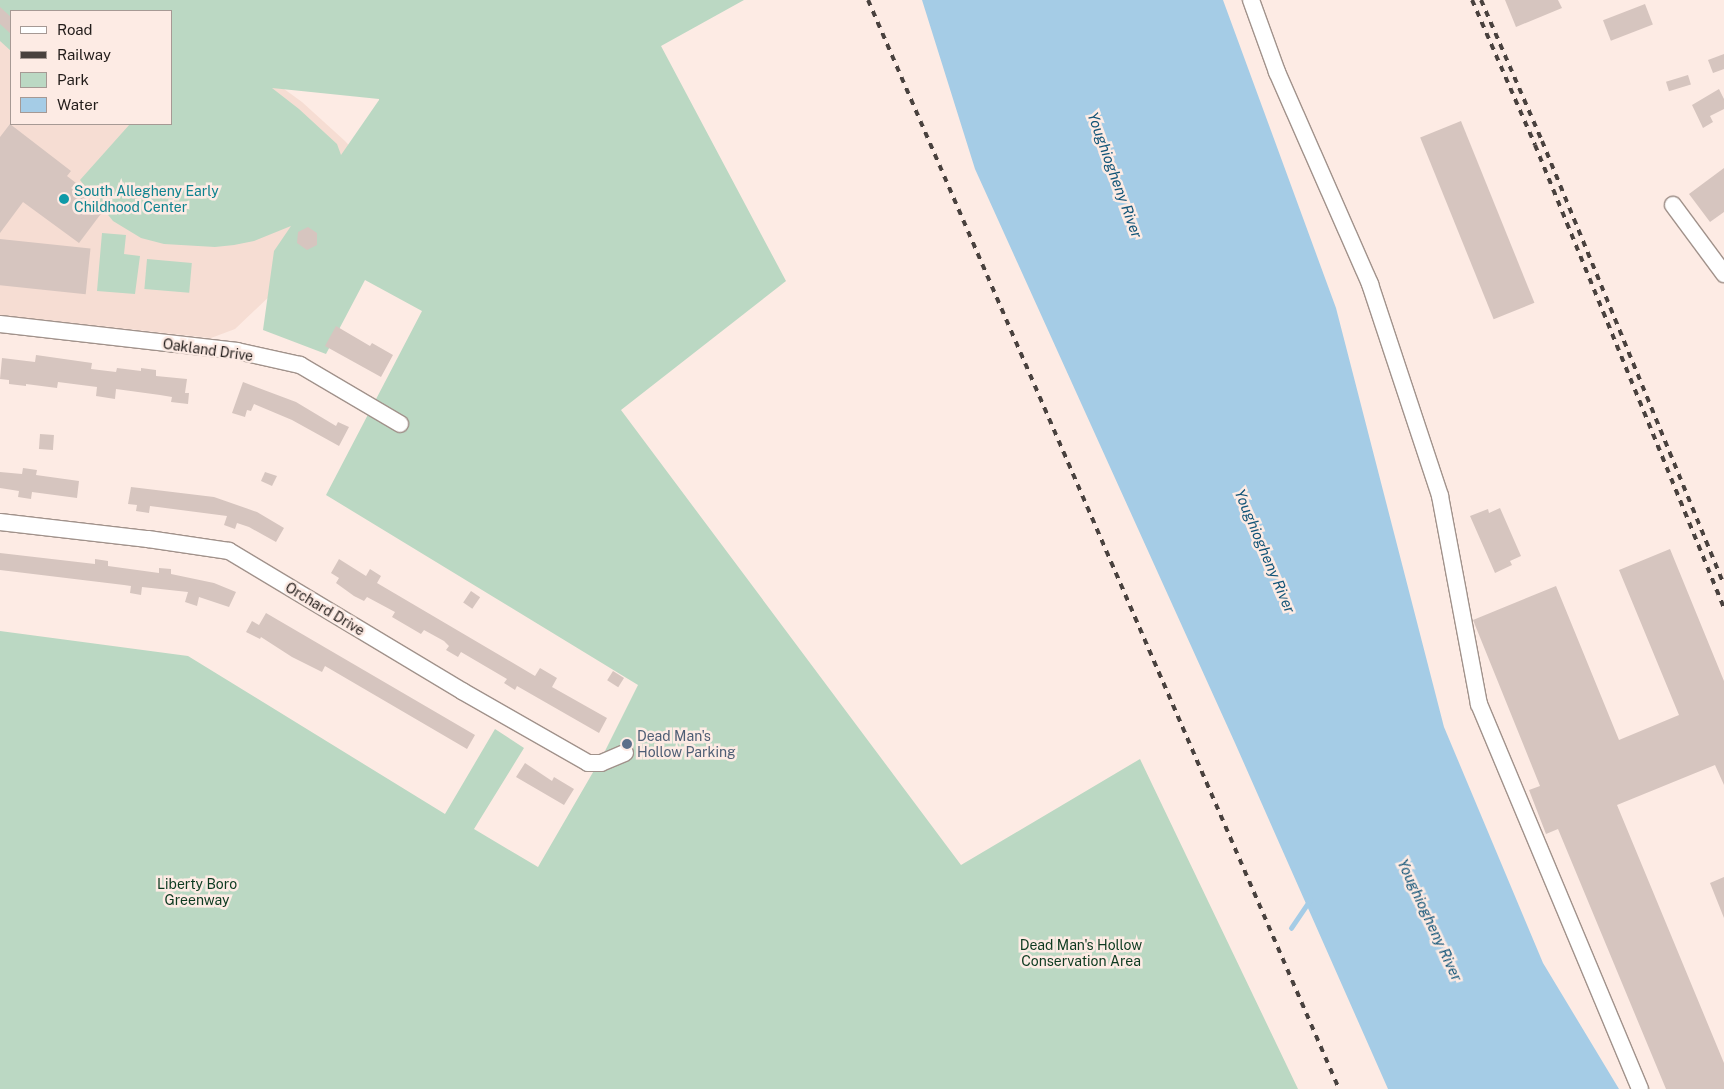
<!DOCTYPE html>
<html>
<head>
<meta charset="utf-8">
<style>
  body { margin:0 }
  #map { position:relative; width:1724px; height:1089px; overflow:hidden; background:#fdebe4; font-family:"Public Sans",sans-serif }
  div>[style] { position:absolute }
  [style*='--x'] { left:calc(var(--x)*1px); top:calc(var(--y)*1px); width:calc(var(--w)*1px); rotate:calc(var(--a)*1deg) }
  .built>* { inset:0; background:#f6ddd3 }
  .green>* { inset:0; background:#bbd8c3; transform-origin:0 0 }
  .water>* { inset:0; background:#a5cce6 }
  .stream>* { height:4.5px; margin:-2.25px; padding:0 2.25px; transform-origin:2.25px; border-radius:2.25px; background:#a5cce6 }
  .building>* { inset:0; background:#d6c5bf; transform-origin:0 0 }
  .roads { filter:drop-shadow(1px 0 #a1928b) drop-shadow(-1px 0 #a1928b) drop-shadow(0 1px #a1928b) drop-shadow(0 -1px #a1928b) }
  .street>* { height:16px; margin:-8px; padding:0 8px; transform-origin:8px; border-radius:8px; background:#fff }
  .rail>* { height:4px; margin-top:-2px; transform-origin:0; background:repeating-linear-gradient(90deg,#49413e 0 6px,transparent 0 12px) }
  .dots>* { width:14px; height:14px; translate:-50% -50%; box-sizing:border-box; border:2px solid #fdebe4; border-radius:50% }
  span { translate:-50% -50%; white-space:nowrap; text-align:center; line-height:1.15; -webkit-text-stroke:5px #fdebe4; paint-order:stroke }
  .culture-label { font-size:14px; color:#0d838f }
  .left { translate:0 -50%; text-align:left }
  .street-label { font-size:14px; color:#231d1b }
  .service-label { font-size:14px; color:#4e5e75 }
  .park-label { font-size:14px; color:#0d3a20 }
  .water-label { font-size:15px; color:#125477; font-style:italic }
  .legend { position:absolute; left:10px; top:10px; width:162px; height:115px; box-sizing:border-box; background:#fdebe4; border:1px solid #a69994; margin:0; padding:6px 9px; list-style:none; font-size:15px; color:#231d1b }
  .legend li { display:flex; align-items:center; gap:10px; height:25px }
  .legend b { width:25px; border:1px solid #a69994 }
</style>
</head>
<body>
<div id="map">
  <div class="built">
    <i style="clip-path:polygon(evenodd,6px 0,182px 0,251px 65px,302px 102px,345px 141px,362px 160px,274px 292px,235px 329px,211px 338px,0 315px,0 8px,6px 0,11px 11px,171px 11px,171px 124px,11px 124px,11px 11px)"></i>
  </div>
  <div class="green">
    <i style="clip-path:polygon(evenodd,0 0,744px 0,661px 46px,786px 281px,621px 410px,961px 865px,1140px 759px,1298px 1089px,0 1089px,0 631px,188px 656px,445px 814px,495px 729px,524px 748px,474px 829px,538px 867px,603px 755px,638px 685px,326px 495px,422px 311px,365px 280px,326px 354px,263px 330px,274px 251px,291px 226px,254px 241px,234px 245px,215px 247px,164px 244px,141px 238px,113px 221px,80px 180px,130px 124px,171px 124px,171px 11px,11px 11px,11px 51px,0 41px,0 0,272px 88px,379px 99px,379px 100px,341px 155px,337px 144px,299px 109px,272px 88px)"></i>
    <i style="clip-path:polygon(102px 233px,126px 235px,124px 254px,140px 256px,135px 294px,97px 291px)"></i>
    <i style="left:147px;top:259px;width:45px;height:30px;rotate:5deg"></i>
  </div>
  <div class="water">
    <i style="clip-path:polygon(922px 0,1223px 0,1336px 308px,1444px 727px,1543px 963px,1619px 1089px,1388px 1089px,1235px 743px,975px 169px)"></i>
  </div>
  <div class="stream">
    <i style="--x:1291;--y:928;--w:34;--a:-56"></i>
  </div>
  <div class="building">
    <i style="clip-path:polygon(1505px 0,1558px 0,1562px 8px,1516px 27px)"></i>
    <i style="left:1645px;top:4px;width:22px;height:45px;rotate:69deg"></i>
    <i style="clip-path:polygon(0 7px,11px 17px,11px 34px,0 24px)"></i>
    <i style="clip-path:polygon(1724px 54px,1724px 69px,1713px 73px,1708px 60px)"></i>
    <i style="left:1688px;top:75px;width:10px;height:23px;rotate:73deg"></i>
    <i style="clip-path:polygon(1719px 89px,1724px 99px,1724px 109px,1710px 116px,1713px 122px,1703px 128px,1692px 105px)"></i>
    <i style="left:1461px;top:121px;width:196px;height:44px;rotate:68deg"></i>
    <i style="clip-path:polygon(10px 124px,71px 171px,67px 176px,76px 183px,71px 188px,103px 211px,79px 243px,23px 202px,0 233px,0 137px)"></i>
    <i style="clip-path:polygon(1724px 168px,1724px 212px,1710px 222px,1689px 194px)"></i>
    <i style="clip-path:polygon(308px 227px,317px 233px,317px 245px,307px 250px,297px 243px,298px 232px)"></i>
    <i style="left:0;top:239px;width:91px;height:46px;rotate:6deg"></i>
    <i style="clip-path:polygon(336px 326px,370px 346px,372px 343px,393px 355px,381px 377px,325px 346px)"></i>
    <i style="clip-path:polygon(36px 355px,92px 363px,91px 369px,116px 372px,117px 368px,141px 371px,141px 368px,156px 370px,156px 376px,187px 379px,185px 393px,189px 393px,188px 404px,171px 402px,172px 397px,160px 395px,116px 389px,115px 399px,96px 396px,97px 387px,58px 382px,57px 388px,26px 384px,26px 386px,9px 384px,9px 380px,0 379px,2px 358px,35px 362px)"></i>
    <i style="clip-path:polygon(243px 382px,296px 402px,336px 426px,338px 422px,349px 427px,339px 446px,292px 420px,254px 404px,251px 411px,247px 410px,245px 417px,232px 413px)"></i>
    <i style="left:40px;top:434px;width:14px;height:15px;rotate:4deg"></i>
    <i style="clip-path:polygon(23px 468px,37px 470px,36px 475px,79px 481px,77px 498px,32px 492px,31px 499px,18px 497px,19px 491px,0 488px,0 472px,22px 474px)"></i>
    <i style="clip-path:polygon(265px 472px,277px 476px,272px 486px,261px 481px)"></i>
    <i style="clip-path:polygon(131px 487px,214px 497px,257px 512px,284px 528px,276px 542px,249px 527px,237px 523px,235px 529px,224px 525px,227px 516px,150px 506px,149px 513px,136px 511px,137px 505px,128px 504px)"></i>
    <i style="clip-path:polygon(1500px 508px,1521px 556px,1510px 561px,1512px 565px,1495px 573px,1470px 516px,1488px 509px,1489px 513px)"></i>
    <i style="clip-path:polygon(1670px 549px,1724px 681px,1724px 785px,1715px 765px,1617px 805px,1724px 1063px,1724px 1089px,1666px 1089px,1558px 829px,1546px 834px,1529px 790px,1540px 786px,1473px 620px,1556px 586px,1619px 740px,1679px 715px,1619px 570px)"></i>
    <i style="clip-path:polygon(0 553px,95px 564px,95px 559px,108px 561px,108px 566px,159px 573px,159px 568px,171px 569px,171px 574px,214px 583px,236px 592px,229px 607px,199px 597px,197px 606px,185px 602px,188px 592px,142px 587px,141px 595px,130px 593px,131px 586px,124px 585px,0 570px)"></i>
    <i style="clip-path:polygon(339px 559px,366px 576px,370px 569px,381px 576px,377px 583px,535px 676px,540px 668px,557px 678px,552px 687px,607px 718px,599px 733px,517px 686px,515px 690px,504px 683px,507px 679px,461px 652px,458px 657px,446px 650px,449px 646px,444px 641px,424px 630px,421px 634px,392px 617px,395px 612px,367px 597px,364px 601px,354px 596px,336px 583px,339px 578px,331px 573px)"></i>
    <i style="left:471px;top:591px;width:11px;height:14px;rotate:34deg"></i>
    <i style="clip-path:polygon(266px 613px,475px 735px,467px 749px,325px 666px,322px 672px,292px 657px,261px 637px,260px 639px,246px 632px,252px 621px,259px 625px)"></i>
    <i style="left:613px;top:671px;width:13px;height:11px;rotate:32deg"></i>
    <i style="clip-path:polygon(525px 763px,552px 781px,554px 777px,574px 789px,564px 805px,516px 777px)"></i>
    <i style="clip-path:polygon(1724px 877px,1724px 918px,1710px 883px)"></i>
  </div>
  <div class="roads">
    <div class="street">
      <i style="--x:1251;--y:0;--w:77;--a:70.1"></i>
      <i style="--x:1277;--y:72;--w:232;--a:66.3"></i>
      <i style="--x:1370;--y:284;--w:223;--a:71.7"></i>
      <i style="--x:1440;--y:496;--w:212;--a:79.4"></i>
      <i style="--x:1479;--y:704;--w:417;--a:67.3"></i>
      <i style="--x:1673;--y:205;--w:86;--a:53.5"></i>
      <i style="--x:0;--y:324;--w:239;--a:6.5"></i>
      <i style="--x:237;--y:351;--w:65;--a:12.5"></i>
      <i style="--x:300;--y:365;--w:116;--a:30.5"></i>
      <i style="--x:0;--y:522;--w:149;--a:6.6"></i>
      <i style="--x:148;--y:539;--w:82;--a:8.4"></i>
      <i style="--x:229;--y:551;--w:272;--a:31"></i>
      <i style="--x:462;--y:691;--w:145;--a:29.7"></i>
      <i style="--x:588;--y:763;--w:13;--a:0"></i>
      <i style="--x:601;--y:763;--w:26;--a:-23"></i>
    </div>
  </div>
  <div class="rail">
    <i style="--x:868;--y:0;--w:1186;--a:66.61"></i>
    <i style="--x:1472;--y:0;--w:158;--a:66.5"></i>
    <i style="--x:1535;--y:145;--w:500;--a:67.79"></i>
    <i style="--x:1481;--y:0;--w:154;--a:66.6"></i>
    <i style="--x:1542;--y:141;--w:479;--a:67.7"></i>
  </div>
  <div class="dots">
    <i style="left:64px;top:199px;background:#0f9aa8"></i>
    <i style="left:627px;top:744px;background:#5c6f8a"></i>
  </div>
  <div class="culture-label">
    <span class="left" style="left:74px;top:199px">South Allegheny Early<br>Childhood Center</span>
  </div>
  <div class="street-label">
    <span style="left:208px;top:350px;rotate:8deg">Oakland Drive</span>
    <span style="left:325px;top:609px;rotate:31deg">Orchard Drive</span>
  </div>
  <div class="service-label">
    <span class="left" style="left:637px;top:744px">Dead Man's<br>Hollow Parking</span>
  </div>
  <div class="park-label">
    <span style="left:197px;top:892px">Liberty Boro<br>Greenway</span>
    <span style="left:1081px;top:953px">Dead Man's Hollow<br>Conservation Area</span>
  </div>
  <div class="water-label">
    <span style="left:1115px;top:175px;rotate:70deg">Youghiogheny River</span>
    <span style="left:1265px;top:551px;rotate:67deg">Youghiogheny River</span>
    <span style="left:1430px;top:920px;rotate:65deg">Youghiogheny River</span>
  </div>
  <ul class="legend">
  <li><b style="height:6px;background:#fff"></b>Road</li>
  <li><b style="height:6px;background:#49413e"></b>Railway</li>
  <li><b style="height:14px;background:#bbd8c3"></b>Park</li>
  <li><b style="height:14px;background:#a5cce6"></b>Water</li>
  </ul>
</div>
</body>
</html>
